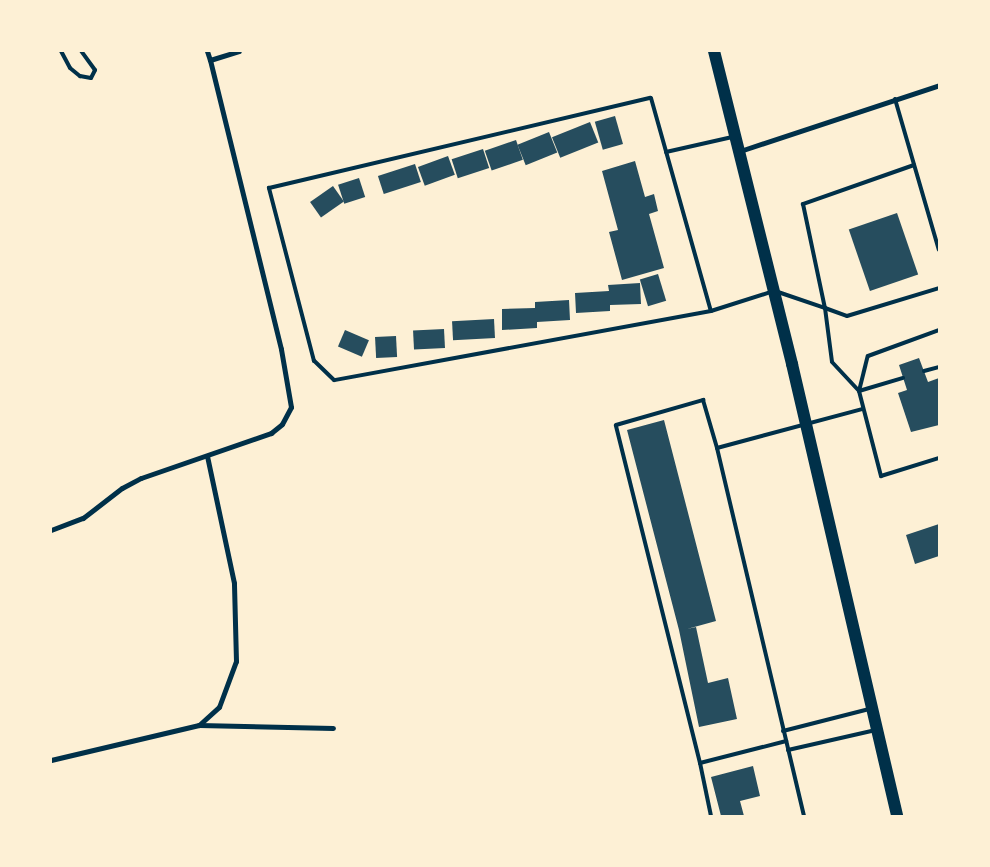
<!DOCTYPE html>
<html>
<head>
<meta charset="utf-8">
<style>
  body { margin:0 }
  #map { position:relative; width:990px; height:867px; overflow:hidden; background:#fdf0d5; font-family:Signika,sans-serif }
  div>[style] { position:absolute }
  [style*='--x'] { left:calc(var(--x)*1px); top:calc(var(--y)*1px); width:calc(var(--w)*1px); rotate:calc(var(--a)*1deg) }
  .building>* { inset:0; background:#264d5e; transform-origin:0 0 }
  .service>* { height:4px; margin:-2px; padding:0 2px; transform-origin:2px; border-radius:2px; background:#003049 }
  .minor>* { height:5px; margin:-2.5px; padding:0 2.5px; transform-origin:2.5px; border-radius:2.5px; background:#003049 }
  .primary>* { height:12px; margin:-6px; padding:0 6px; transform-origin:6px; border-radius:6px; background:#003049 }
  span { translate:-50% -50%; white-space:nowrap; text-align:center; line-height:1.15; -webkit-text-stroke:4px #fdf0d5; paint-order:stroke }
  .frame { position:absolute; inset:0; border:52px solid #fdf0d5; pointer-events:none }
</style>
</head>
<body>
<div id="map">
  <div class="building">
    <i style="left:615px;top:116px;width:29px;height:21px;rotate:74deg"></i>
    <i style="left:590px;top:122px;width:22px;height:41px;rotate:68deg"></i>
    <i style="left:549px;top:132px;width:22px;height:34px;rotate:68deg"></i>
    <i style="left:516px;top:140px;width:21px;height:33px;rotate:71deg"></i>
    <i style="left:483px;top:149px;width:20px;height:33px;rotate:72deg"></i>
    <i style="left:448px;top:156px;width:20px;height:32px;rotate:70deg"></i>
    <i style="clip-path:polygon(635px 161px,645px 197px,654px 194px,658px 211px,649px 214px,664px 268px,622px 280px,609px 232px,618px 230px,602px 171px)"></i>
    <i style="left:415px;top:164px;width:19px;height:39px;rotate:72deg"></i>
    <i style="left:359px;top:178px;width:20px;height:22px;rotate:72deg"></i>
    <i style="left:333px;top:186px;width:19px;height:28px;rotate:55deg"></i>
    <i style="left:897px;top:213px;width:65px;height:51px;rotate:71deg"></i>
    <i style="left:658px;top:274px;width:28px;height:19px;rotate:73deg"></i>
    <i style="clip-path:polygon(640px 283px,641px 304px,610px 305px,610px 311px,576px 313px,575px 293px,609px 291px,608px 285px)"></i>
    <i style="clip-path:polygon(569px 300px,570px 320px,537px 322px,537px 328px,502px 330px,502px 309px,535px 308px,535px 302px)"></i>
    <i style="left:494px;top:319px;width:19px;height:42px;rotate:87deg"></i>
    <i style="left:444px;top:329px;width:19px;height:31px;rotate:87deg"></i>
    <i style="left:345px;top:330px;width:26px;height:18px;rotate:23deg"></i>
    <i style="left:396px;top:336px;width:21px;height:21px;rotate:87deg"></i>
    <i style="clip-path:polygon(919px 358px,928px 382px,939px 378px,939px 425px,911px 432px,898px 393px,907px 390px,899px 365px)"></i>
    <i style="clip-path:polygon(664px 420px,716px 621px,687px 629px,696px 627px,708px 683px,728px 678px,737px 719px,699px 727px,679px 630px,627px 430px)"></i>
    <i style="clip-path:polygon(939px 524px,939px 556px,915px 564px,906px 535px)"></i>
    <i style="clip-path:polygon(753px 766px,760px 796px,740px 801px,744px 816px,721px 816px,711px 777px)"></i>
  </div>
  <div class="service">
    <i style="--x:61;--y:51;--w:19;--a:62"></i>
    <i style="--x:70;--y:68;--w:13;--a:39"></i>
    <i style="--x:80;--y:76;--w:11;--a:10"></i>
    <i style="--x:91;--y:78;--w:9;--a:-63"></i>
    <i style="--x:95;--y:70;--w:24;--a:-126"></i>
    <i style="--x:651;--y:98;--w:221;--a:74.3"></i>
    <i style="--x:711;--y:311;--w:383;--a:169.6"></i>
    <i style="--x:334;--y:380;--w:28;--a:-136"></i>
    <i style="--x:314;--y:361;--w:179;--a:-104.6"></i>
    <i style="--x:269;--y:188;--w:392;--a:-13.3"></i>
    <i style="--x:895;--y:99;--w:157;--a:73.8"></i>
    <i style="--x:666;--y:152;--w:68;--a:-12.8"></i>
    <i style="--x:914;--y:165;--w:118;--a:160.6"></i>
    <i style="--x:803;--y:204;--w:106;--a:78.1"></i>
    <i style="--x:825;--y:308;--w:23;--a:20"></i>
    <i style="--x:847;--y:316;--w:96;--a:-16.9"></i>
    <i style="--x:778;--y:292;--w:50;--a:18.8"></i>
    <i style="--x:825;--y:308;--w:54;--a:82.6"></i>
    <i style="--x:832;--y:362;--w:40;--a:47"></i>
    <i style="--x:859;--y:391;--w:88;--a:75.5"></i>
    <i style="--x:881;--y:476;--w:61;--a:-17.2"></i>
    <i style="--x:711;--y:311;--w:63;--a:-17.6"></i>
    <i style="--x:924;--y:371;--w:16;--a:-15"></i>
    <i style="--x:859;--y:391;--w:36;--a:-76"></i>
    <i style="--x:868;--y:356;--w:76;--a:-20.1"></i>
    <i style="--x:859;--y:391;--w:46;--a:-16.5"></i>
    <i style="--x:783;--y:731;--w:89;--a:-14.3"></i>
    <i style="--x:788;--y:750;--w:90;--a:-12.8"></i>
    <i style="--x:700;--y:763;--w:348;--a:-104"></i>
    <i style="--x:616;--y:425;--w:91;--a:-16"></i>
    <i style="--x:703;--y:400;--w:50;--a:73.7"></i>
    <i style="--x:711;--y:816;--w:54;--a:-101.7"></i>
    <i style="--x:700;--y:763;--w:89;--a:-14.3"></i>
    <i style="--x:804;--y:816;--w:378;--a:-103.3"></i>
    <i style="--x:717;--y:448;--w:151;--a:-15"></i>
  </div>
  <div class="minor">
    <i style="--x:207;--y:51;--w:9;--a:72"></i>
    <i style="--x:210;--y:60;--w:30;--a:-17"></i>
    <i style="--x:740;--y:151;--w:210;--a:-18.3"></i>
    <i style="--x:51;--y:530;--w:34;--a:-21"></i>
    <i style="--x:83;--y:518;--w:49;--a:-37.6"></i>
    <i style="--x:122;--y:488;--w:21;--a:-28"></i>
    <i style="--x:141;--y:478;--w:138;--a:-19.1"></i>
    <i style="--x:271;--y:433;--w:14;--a:-39"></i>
    <i style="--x:282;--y:424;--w:19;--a:-62"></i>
    <i style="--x:291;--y:407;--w:59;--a:-99.8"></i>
    <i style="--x:281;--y:349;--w:298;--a:-103.8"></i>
    <i style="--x:199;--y:725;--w:134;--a:1.3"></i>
    <i style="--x:51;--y:760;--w:152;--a:-13.3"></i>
    <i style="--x:199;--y:725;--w:27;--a:-42"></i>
    <i style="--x:219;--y:707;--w:49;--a:-69.7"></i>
    <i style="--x:236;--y:661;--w:78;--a:-91.5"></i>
    <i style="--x:234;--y:583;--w:130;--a:-102"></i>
  </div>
  <div class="primary">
    <i style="--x:714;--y:51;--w:323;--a:76"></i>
    <i style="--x:792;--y:364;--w:464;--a:76.9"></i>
  </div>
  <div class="frame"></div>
</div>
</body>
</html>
